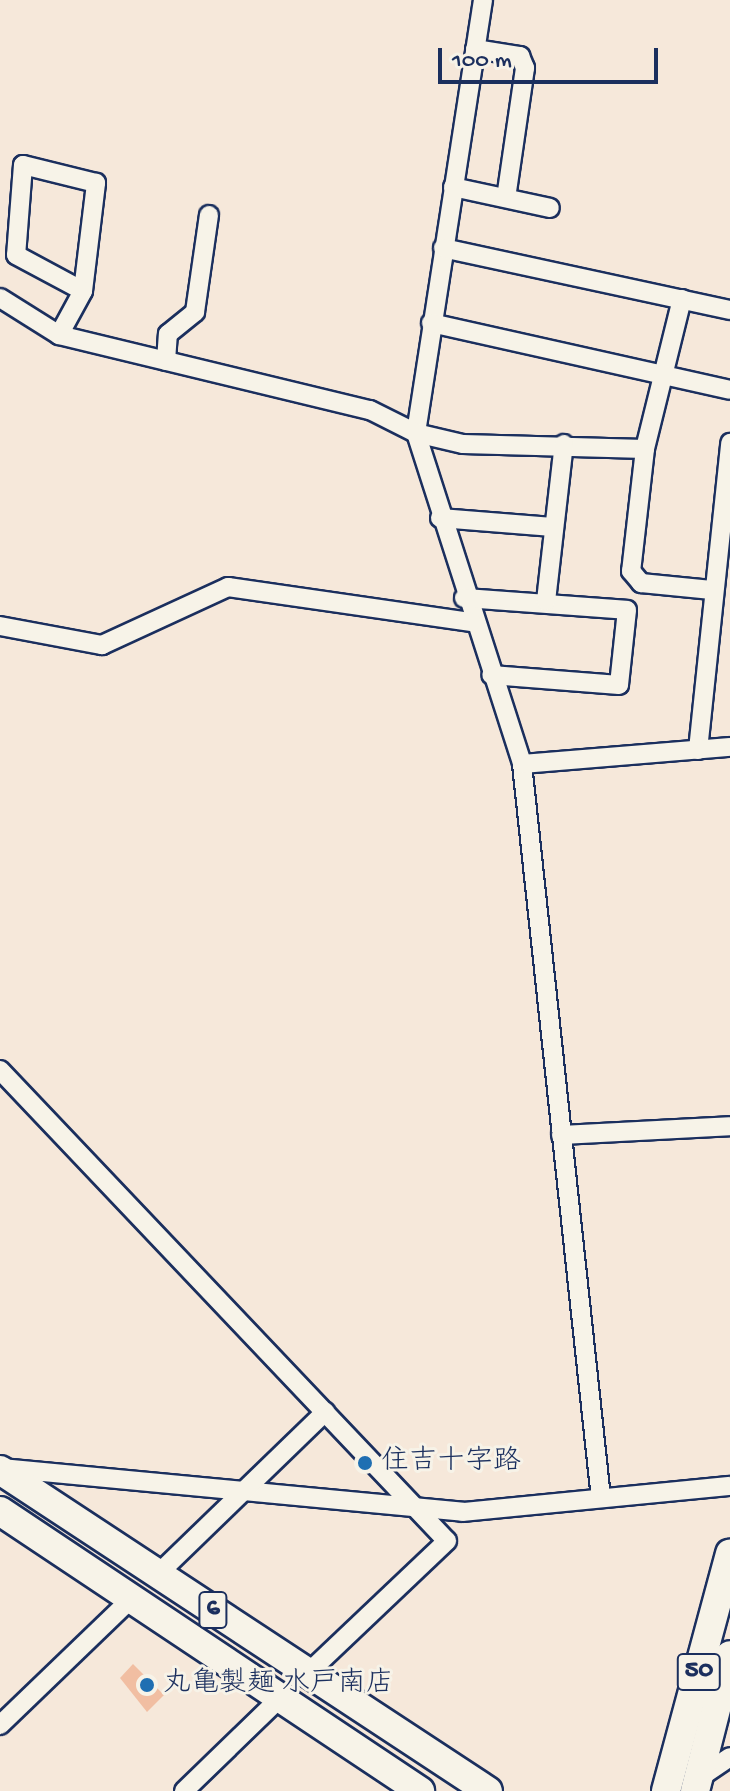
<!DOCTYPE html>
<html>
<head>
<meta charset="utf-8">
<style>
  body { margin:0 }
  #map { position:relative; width:730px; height:1791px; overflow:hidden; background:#f6e8da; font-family:"Gochi Hand","Klee One",sans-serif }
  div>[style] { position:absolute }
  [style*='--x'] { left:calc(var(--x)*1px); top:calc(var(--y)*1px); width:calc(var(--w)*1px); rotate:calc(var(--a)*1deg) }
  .building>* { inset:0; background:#f1bea2 }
  .roads { filter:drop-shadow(2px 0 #1b2f5e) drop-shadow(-2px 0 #1b2f5e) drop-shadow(0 2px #1b2f5e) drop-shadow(0 -2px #1b2f5e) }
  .minor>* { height:18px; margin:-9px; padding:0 9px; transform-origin:9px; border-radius:9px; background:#f7f3e8 }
  .highway>* { height:28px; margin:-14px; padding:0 14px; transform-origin:14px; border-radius:14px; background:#f7f3e8 }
  .dots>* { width:22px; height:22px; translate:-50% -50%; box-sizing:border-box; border:4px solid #f7f3e8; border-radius:50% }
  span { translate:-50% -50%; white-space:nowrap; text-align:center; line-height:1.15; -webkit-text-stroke:6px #f7f3e8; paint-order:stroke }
  .shield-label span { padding:2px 6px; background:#f7f3e8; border:2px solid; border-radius:6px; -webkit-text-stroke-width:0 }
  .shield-label { font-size:26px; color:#1b2f5e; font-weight:700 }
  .poi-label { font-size:28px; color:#1b2f5e }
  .left { translate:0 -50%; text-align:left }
  .scale { position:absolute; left:438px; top:48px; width:220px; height:36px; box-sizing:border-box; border:4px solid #1b2f5e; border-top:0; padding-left:10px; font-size:24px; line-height:28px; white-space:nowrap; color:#1b2f5e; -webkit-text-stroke:6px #f7f3e8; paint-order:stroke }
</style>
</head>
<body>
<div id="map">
  <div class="building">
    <i style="clip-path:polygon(133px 1664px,164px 1695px,147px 1712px,120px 1678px)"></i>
  </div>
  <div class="roads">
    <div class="minor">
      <i style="--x:483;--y:0;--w:438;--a:98.8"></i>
      <i style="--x:416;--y:433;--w:348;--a:72.2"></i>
      <i style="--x:522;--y:764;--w:738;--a:83.86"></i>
      <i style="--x:475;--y:49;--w:46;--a:8.8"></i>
      <i style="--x:520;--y:56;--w:13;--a:67"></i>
      <i style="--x:525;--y:68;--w:131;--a:98.3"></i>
      <i style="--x:453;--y:187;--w:99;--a:12.2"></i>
      <i style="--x:443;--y:248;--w:294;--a:12.2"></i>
      <i style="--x:0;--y:298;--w:70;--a:32.1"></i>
      <i style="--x:59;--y:335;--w:320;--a:13.6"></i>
      <i style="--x:370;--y:410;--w:51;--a:26.6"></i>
      <i style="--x:416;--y:433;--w:48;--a:13.2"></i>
      <i style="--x:463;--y:444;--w:182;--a:1.6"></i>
      <i style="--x:682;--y:299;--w:154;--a:103.9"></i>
      <i style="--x:645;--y:449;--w:123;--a:96.5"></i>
      <i style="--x:631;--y:571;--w:16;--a:50"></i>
      <i style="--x:641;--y:583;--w:71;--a:5.6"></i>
      <i style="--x:431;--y:323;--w:306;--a:12.6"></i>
      <i style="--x:59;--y:335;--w:50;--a:-61.4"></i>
      <i style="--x:83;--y:291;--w:109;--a:-83.1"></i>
      <i style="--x:96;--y:183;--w:75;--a:-166.1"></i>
      <i style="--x:23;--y:165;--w:90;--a:94.4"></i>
      <i style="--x:16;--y:255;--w:76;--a:28.2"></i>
      <i style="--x:166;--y:361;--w:27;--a:-86"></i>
      <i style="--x:168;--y:334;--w:35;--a:-39"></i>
      <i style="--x:195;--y:312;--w:98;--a:-81.8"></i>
      <i style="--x:440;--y:518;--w:113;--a:4.6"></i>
      <i style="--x:464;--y:598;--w:163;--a:4.2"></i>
      <i style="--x:627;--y:610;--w:75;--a:96.1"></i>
      <i style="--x:619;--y:685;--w:128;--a:-175.5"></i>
      <i style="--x:546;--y:601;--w:158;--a:-83.5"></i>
      <i style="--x:0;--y:626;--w:104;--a:10.6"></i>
      <i style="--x:102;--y:645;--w:139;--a:-24.7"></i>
      <i style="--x:228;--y:587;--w:246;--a:8.2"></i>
      <i style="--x:698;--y:750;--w:309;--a:-84"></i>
      <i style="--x:522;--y:764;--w:209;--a:-4.7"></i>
      <i style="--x:0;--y:1070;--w:649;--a:46.5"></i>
      <i style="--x:447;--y:1541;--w:192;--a:136.5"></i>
      <i style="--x:561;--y:1135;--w:169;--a:-3"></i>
      <i style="--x:1;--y:1468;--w:464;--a:5.4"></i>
      <i style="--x:463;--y:1512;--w:268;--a:-5.6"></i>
      <i style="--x:158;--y:1574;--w:233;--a:-44.1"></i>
      <i style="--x:0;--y:1725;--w:183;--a:-43.9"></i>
      <i style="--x:699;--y:1778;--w:37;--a:-34"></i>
      <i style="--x:184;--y:1791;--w:135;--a:-44.1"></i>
    </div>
    <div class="highway">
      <i style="--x:0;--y:1470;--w:584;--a:33.34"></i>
      <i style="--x:0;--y:1511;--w:505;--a:33.69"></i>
      <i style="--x:666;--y:1791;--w:246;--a:-74.9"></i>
      <i style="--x:695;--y:1791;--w:140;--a:-75.6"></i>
    </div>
  </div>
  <div class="dots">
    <i style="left:365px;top:1463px;background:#1f6fb2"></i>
    <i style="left:147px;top:1685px;background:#1f6fb2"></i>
  </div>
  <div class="shield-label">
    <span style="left:213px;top:1610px">6</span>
    <span style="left:699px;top:1672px">50</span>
  </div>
  <div class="poi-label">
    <span class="left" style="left:381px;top:1463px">住吉十字路</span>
    <span class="left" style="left:163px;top:1685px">丸亀製麺 水戸南店</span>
  </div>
  <div class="scale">100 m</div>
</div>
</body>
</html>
